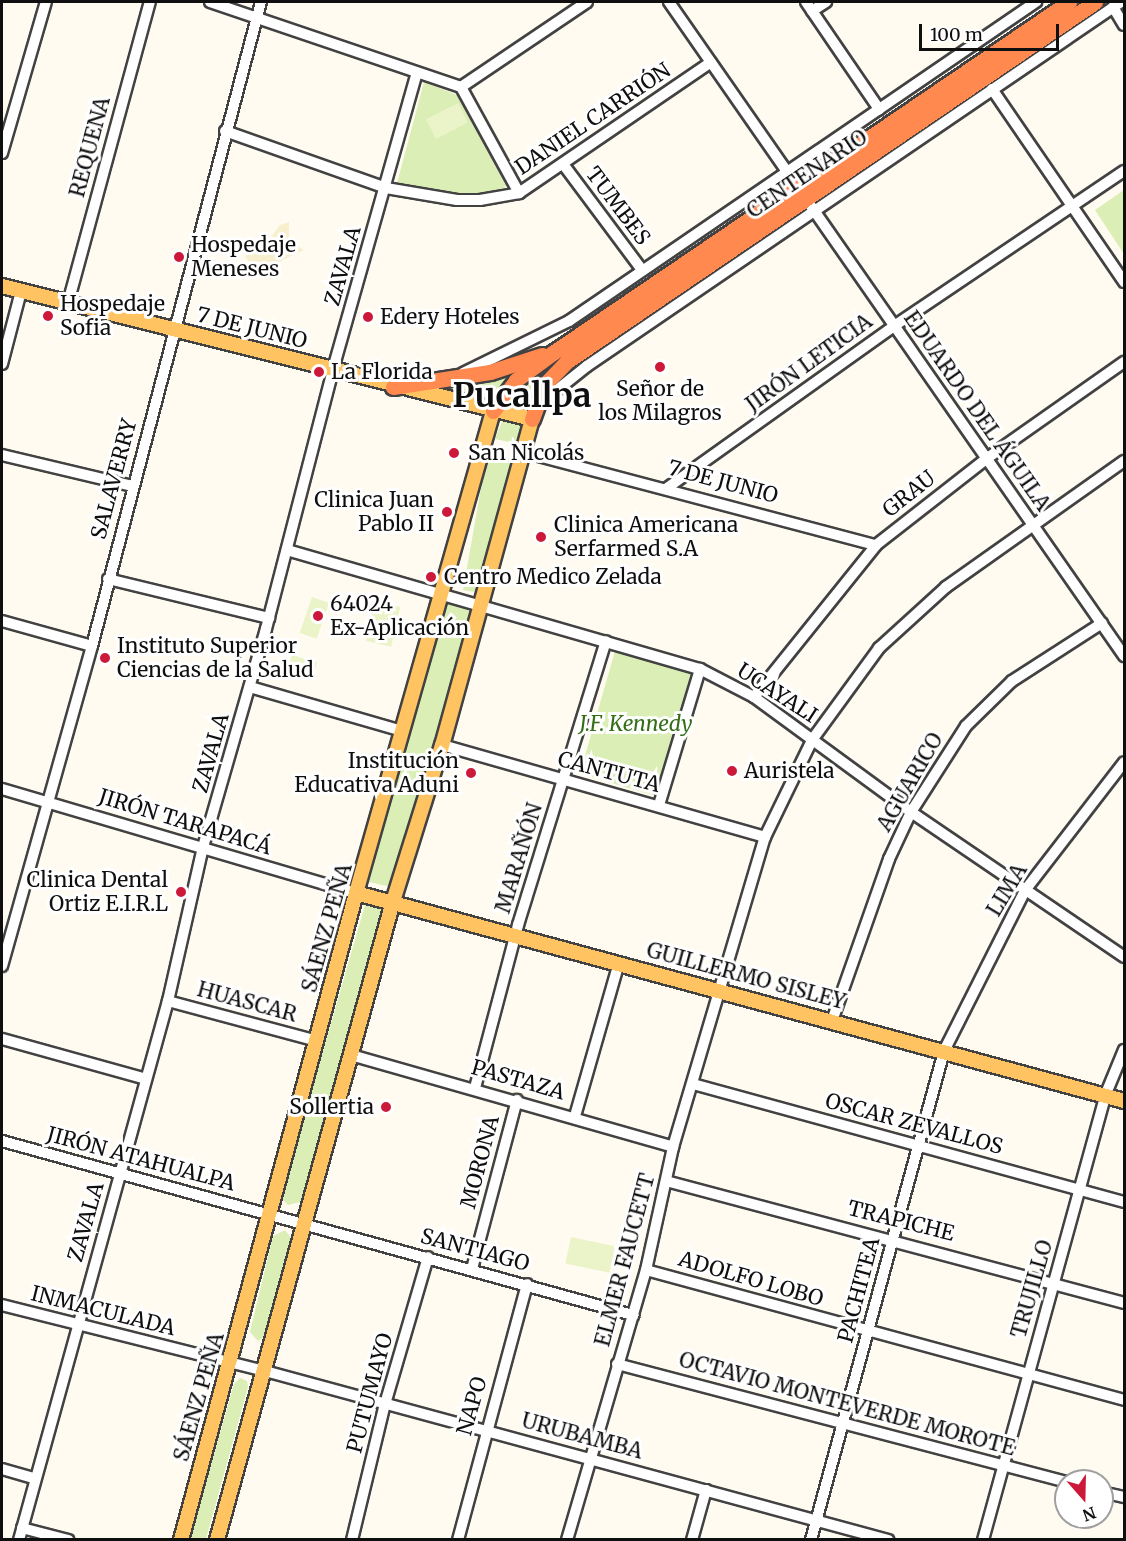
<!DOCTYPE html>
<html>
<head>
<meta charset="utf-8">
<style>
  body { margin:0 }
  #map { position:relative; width:1126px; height:1541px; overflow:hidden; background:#fffbf1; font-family:Merriweather,serif }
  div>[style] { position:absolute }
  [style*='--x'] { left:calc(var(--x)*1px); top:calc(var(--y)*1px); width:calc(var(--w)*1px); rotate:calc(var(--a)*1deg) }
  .farmland>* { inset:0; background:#f8efce }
  .green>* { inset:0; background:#daeeb6; transform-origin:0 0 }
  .pitch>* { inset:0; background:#ebf4c9; transform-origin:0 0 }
  .roads { filter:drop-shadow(2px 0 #424242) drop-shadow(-2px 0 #424242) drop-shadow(0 2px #424242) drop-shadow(0 -2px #424242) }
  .minor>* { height:10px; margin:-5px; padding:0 5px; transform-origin:5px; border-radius:5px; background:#fff }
  .major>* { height:14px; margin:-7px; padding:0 7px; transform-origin:7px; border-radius:7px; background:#ffc461 }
  .highway>* { height:15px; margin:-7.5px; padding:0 7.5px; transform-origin:7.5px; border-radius:7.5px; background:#ff894f }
  .dots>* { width:16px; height:16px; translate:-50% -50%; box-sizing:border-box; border:3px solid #fff; border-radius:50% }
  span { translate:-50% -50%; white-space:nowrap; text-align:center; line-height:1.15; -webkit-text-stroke:6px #fff; paint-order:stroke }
  .street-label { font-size:21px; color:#0f0f0f }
  .poi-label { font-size:21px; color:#0f0f0f }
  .left { translate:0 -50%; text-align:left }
  .right { translate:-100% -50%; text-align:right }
  .park-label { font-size:21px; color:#356e18; font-style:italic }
  .town-label { font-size:33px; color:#0f0f0f; font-weight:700 }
  .frame { position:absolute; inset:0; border:3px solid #0f0f0f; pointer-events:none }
  .north { position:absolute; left:1054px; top:1469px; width:60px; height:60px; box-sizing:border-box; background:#fff; border:2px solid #9f9f9f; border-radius:50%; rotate:160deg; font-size:16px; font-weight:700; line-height:24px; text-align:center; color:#0f0f0f }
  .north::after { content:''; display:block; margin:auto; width:21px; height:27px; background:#cd1939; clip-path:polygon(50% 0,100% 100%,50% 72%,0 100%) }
  .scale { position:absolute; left:919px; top:24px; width:140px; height:27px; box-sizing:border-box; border:3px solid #0f0f0f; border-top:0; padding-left:8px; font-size:18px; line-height:21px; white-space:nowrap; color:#0f0f0f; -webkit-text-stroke:4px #fff; paint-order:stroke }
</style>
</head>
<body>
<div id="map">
  <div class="farmland">
    <i style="clip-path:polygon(289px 222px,289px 241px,304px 250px,281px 261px,272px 280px,254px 270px,245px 256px,262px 249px,280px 225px)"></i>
  </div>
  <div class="green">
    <i style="clip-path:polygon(424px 82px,457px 95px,506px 186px,500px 192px,462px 195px,397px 183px)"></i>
    <i style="clip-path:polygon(1124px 190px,1124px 254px,1095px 210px)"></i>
    <i style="clip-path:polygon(516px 370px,493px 404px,440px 390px)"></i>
    <i style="clip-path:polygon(533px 373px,528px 413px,501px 407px)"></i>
    <i style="clip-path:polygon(503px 419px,525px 424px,519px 444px,495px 439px)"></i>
    <i style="left:487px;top:454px;width:27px;height:138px;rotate:10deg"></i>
    <i style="clip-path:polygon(445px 600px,471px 612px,391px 887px,369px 882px)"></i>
    <i style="left:615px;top:651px;width:81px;height:128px;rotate:16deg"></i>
    <i style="clip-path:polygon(367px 898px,385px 902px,304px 1201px,288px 1205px,281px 1198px)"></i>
    <i style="clip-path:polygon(285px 1230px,292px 1239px,264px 1337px,258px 1341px,250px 1332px,273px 1236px)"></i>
    <i style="clip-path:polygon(240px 1378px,247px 1381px,248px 1387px,206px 1539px,190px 1539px,234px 1384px)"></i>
  </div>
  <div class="pitch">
    <i style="left:458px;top:103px;width:22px;height:36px;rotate:63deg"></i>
    <i style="left:312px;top:597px;width:18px;height:38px;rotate:19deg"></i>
    <i style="left:375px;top:601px;width:26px;height:41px;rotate:13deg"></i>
    <i style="left:292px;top:655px;width:26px;height:14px;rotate:16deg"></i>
    <i style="left:571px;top:1237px;width:45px;height:27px;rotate:12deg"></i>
  </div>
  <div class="roads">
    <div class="minor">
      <i style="--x:210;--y:2;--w:265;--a:18.7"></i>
      <i style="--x:669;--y:2;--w:797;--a:55.17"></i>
      <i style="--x:806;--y:2;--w:130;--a:55.7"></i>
      <i style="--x:1113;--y:7;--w:21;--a:59"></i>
      <i style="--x:812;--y:11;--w:17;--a:-33"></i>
      <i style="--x:461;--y:87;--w:152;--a:-34"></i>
      <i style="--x:461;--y:87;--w:121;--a:61.3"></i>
      <i style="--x:992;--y:89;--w:234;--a:55.6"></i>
      <i style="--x:225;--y:131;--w:171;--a:19.5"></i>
      <i style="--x:386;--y:188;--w:72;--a:9.6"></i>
      <i style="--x:457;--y:200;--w:23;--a:0"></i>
      <i style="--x:480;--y:200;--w:40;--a:-10"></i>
      <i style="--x:519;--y:193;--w:232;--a:-34.3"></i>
      <i style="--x:2;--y:153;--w:157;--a:-73.8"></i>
      <i style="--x:563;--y:164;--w:132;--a:53.3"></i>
      <i style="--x:68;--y:303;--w:312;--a:-74.8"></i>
      <i style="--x:2;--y:364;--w:75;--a:-75.4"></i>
      <i style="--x:463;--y:373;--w:118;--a:-26.1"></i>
      <i style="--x:569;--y:321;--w:566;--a:-34.34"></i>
      <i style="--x:537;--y:406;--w:64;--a:-38.7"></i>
      <i style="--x:587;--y:366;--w:646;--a:-34.28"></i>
      <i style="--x:523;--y:452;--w:365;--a:14.8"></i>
      <i style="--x:2;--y:455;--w:134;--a:13.4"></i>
      <i style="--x:667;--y:488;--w:279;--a:-35.5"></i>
      <i style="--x:894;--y:326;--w:277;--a:-34"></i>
      <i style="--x:287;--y:550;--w:430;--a:16.1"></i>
      <i style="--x:700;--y:669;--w:61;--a:27.4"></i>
      <i style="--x:754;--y:697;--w:195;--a:36.2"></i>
      <i style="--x:911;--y:812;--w:258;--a:34.2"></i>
      <i style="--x:108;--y:579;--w:166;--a:13.6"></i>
      <i style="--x:2;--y:621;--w:93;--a:15.5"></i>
      <i style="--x:250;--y:687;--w:158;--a:16.1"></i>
      <i style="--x:754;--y:697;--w:195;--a:-51.2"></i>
      <i style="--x:876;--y:545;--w:140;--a:-38"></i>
      <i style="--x:986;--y:459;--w:169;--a:-35.1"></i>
      <i style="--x:442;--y:745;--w:336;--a:15.9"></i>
      <i style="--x:2;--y:789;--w:369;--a:16.4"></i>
      <i style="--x:659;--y:805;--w:142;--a:-73.2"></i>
      <i style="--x:2;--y:966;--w:332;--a:-74.3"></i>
      <i style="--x:92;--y:646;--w:666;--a:-75.3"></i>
      <i style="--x:168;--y:1001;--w:154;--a:15"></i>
      <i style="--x:832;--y:1021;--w:172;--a:-70.6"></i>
      <i style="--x:889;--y:859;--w:52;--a:-64.9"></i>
      <i style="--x:911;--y:812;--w:102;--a:-57.4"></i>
      <i style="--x:966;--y:726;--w:64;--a:-44.4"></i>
      <i style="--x:1012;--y:681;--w:107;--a:-32.8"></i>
      <i style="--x:2;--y:1039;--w:149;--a:15.5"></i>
      <i style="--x:351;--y:1055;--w:335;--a:15.9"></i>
      <i style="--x:693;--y:1084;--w:447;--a:15.3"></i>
      <i style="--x:475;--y:1088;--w:169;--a:-75.2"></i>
      <i style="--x:518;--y:925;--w:297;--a:-72.8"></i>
      <i style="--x:575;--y:1116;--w:159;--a:-74"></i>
      <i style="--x:2;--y:1141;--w:655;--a:15.42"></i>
      <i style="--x:666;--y:1181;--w:474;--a:14.9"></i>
      <i style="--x:472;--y:1269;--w:175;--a:-75.1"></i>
      <i style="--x:646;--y:1270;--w:495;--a:15.2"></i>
      <i style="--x:2;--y:1305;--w:271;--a:14.1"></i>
      <i style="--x:265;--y:1371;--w:646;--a:15.18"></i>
      <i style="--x:617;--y:1364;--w:464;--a:14.7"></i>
      <i style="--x:2;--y:1469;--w:33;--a:16"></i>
      <i style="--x:1102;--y:1492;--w:23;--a:13"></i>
      <i style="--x:22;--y:1528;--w:48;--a:14.6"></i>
      <i style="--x:19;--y:1540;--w:559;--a:-74.55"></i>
      <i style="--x:168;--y:1001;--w:158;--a:-77.2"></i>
      <i style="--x:203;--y:847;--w:227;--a:-73.9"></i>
      <i style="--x:266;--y:629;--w:268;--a:-75.5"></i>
      <i style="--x:333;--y:369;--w:308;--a:-74.2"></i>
      <i style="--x:352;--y:1540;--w:140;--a:-76.4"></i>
      <i style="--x:385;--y:1404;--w:153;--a:-73.7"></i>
      <i style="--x:458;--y:1540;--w:265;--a:-74.9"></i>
      <i style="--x:567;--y:1540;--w:281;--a:-73.7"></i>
      <i style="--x:646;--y:1270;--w:126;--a:-77.6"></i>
      <i style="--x:673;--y:1147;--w:323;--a:-73.5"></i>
      <i style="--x:765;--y:837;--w:108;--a:-64.1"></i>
      <i style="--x:812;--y:740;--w:114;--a:-53.9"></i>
      <i style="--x:879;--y:648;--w:91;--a:-42.3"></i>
      <i style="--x:946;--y:587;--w:218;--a:-35.3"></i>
      <i style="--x:692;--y:1540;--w:52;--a:-74.4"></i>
      <i style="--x:811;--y:1540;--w:507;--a:-74.78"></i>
      <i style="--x:944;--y:1051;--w:182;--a:-63.2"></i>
      <i style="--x:1026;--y:889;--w:160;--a:-52.3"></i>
      <i style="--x:983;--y:1540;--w:460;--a:-74.6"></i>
      <i style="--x:1105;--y:1096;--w:50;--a:-67.6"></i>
    </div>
    <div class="major">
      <i style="--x:2;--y:286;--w:546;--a:14.09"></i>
      <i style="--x:532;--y:419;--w:338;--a:105.4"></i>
      <i style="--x:442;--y:745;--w:168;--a:107.4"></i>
      <i style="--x:392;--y:905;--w:659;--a:105.41"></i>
      <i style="--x:356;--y:893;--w:796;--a:15.15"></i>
      <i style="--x:181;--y:1540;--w:670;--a:-74.86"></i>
      <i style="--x:356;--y:893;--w:501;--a:-74.13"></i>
    </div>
    <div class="highway">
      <i style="--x:393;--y:387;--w:98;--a:-8.8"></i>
      <i style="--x:490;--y:372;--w:55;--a:-18.1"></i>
      <i style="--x:493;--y:411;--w:39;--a:-53"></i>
      <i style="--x:516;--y:380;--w:47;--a:-36.4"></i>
      <i style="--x:554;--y:352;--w:623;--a:-34.2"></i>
      <i style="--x:532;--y:419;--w:37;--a:-70"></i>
      <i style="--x:545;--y:384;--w:30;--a:-46"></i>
      <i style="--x:566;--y:362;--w:640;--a:-34.24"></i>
    </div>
  </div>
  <div class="dots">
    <i style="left:179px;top:257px;background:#cd1939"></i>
    <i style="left:48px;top:316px;background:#cd1939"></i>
    <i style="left:368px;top:317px;background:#cd1939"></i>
    <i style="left:660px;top:367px;background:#cd1939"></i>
    <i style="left:319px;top:372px;background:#cd1939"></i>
    <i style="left:454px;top:453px;background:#cd1939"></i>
    <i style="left:447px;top:512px;background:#cd1939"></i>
    <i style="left:541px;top:537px;background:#cd1939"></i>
    <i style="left:431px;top:577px;background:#cd1939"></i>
    <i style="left:318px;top:616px;background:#cd1939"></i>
    <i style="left:105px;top:658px;background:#cd1939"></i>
    <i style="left:732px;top:771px;background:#cd1939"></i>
    <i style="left:471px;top:773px;background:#cd1939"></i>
    <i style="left:181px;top:892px;background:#cd1939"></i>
    <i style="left:386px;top:1107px;background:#cd1939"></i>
  </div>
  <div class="street-label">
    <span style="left:593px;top:119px;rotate:-34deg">DANIEL CARRIÓN</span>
    <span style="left:90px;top:147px;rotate:-75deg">REQUENA</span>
    <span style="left:807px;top:174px;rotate:-34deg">CENTENARIO</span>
    <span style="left:618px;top:206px;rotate:53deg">TUMBES</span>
    <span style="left:343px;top:266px;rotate:-74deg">ZAVALA</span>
    <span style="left:252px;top:328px;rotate:14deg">7 DE JUNIO</span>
    <span style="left:809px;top:363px;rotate:-36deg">JIRÓN LETICIA</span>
    <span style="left:977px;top:411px;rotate:55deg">EDUARDO DEL ÁGUILA</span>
    <span style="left:114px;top:479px;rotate:-75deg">SALAVERRY</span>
    <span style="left:723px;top:482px;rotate:15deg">7 DE JUNIO</span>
    <span style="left:909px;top:494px;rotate:-38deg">GRAU</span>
    <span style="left:777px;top:693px;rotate:33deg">UCAYALI</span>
    <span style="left:211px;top:753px;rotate:-74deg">ZAVALA</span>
    <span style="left:609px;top:772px;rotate:15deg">CANTUTA</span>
    <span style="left:910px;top:782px;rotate:-60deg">AGUARICO</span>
    <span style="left:185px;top:822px;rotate:17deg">JIRÓN TARAPACÁ</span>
    <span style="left:519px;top:858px;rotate:-73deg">MARAÑÓN</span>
    <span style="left:1007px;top:890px;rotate:-59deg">LIMA</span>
    <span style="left:327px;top:928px;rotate:-74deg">SÁENZ PEÑA</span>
    <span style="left:746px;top:976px;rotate:15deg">GUILLERMO SISLEY</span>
    <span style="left:247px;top:1002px;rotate:15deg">HUASCAR</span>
    <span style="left:518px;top:1080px;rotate:16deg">PASTAZA</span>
    <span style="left:914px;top:1124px;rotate:15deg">OSCAR ZEVALLOS</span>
    <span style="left:141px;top:1159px;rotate:15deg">JIRÓN ATAHUALPA</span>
    <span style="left:480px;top:1162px;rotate:-75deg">MORONA</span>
    <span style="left:901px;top:1221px;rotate:14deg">TRAPICHE</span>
    <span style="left:86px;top:1222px;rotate:-74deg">ZAVALA</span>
    <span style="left:475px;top:1250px;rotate:15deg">SANTIAGO</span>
    <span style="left:625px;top:1260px;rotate:-75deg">ELMER FAUCETT</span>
    <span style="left:751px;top:1279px;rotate:16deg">ADOLFO LOBO</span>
    <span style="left:1032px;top:1289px;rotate:-74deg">TRUJILLO</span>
    <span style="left:859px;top:1290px;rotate:-75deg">PACHITEA</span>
    <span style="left:103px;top:1311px;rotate:14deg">INMACULADA</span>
    <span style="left:370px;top:1393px;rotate:-75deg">PUTUMAYO</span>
    <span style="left:199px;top:1397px;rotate:-74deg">SÁENZ PEÑA</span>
    <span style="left:847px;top:1404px;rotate:15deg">OCTAVIO MONTEVERDE MOROTE</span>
    <span style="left:472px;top:1406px;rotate:-74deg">NAPO</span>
    <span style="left:582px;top:1436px;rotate:15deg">URUBAMBA</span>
  </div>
  <div class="poi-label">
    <span class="left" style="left:191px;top:257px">Hospedaje<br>Meneses</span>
    <span class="left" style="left:60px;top:316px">Hospedaje<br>Sofia</span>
    <span class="left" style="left:380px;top:317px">Edery Hoteles</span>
    <span class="left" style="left:331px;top:372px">La Florida</span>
    <span style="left:660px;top:401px">Señor de<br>los Milagros</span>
    <span class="left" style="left:468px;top:453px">San Nicolás</span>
    <span class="right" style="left:434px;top:512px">Clinica Juan<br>Pablo II</span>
    <span class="left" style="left:554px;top:537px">Clinica Americana<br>Serfarmed S.A</span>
    <span class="left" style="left:444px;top:577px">Centro Medico Zelada</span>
    <span class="left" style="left:330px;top:616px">64024<br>Ex-Aplicación</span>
    <span class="left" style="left:117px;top:658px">Instituto Superior<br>Ciencias de la Salud</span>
    <span class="right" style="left:459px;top:773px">Institución<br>Educativa Aduni</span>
    <span class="left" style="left:744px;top:771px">Auristela</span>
    <span class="right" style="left:168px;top:892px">Clinica Dental<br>Ortiz E.I.R.L</span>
    <span class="right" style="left:374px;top:1107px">Sollertia</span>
  </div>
  <div class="park-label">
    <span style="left:636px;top:724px">J.F. Kennedy</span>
  </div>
  <div class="town-label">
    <span style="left:522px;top:396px">Pucallpa</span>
  </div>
  <div class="frame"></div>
  <div class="north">N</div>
  <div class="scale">100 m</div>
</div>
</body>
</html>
